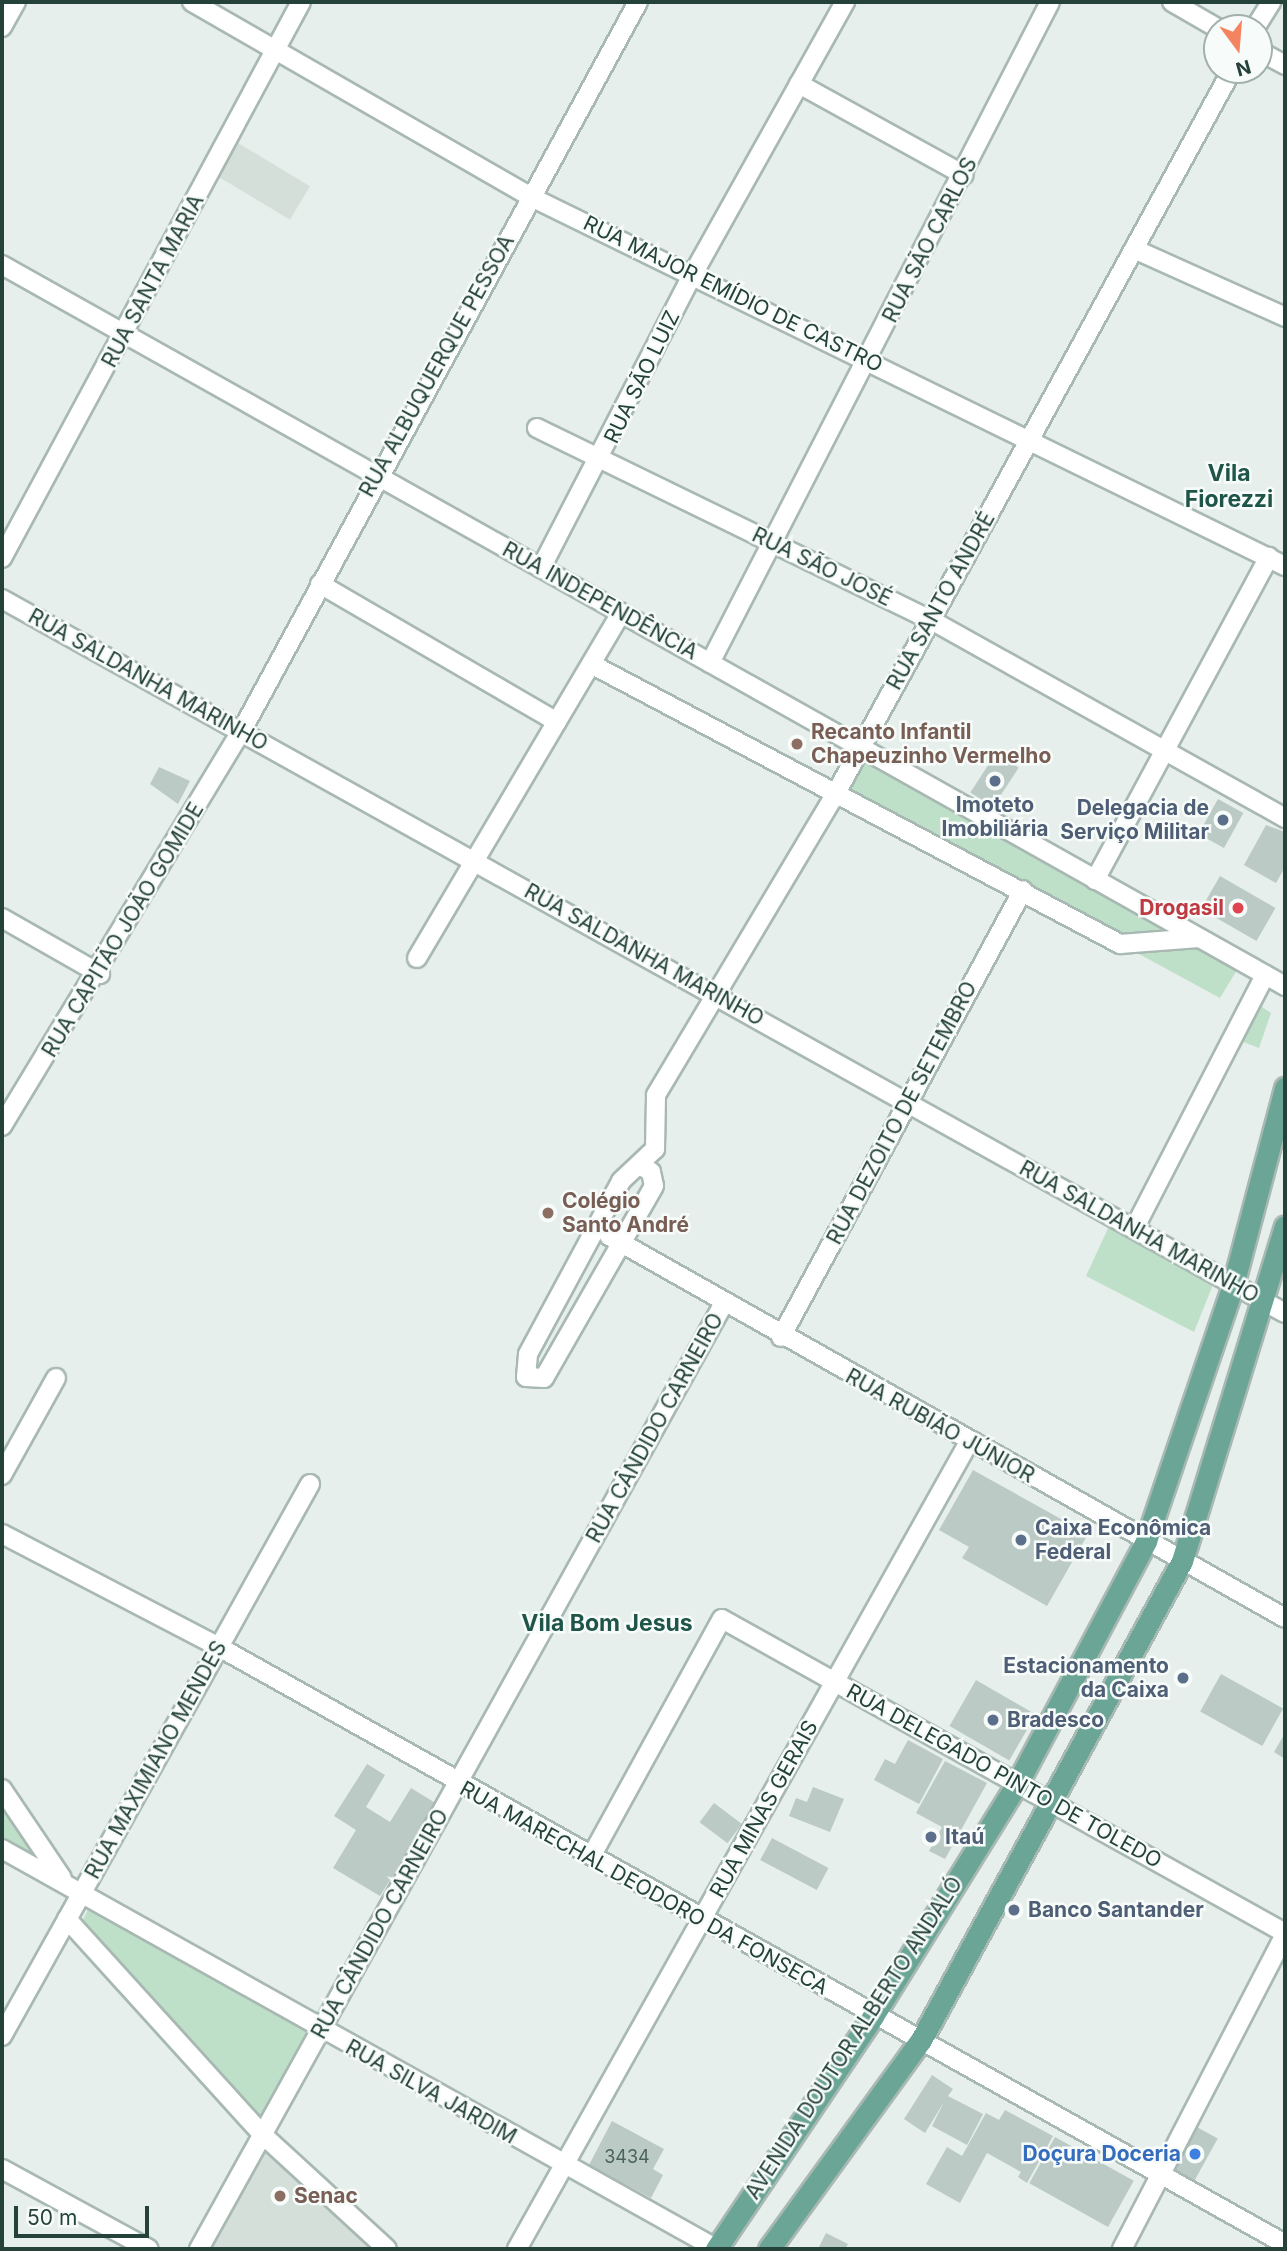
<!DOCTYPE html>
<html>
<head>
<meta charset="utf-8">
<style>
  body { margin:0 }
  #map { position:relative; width:1287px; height:2251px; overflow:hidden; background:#e6efeb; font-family:Inter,sans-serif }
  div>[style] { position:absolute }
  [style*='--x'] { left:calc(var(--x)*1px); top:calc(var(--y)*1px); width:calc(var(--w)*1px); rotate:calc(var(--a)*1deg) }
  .built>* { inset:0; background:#d4dfda; transform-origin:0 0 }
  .green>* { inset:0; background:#bfe0c8 }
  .building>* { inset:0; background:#bbcac4; transform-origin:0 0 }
  .roads { filter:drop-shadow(2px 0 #a8b8b2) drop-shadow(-2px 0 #a8b8b2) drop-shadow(0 2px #a8b8b2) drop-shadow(0 -2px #a8b8b2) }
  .minor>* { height:18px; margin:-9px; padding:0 9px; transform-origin:9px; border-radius:9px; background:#fff }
  .major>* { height:21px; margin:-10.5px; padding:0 10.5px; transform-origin:10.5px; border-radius:10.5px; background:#6aa596 }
  .dots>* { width:19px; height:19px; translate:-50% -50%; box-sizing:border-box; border:4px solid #f7fbf9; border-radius:50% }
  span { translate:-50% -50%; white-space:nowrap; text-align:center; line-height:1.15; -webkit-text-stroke:5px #f7fbf9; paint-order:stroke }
  .number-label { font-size:18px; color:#4a645c }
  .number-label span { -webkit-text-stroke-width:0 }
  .street-label { font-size:21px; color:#24423a }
  .education-label { font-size:21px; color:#785e54; font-weight:700 }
  .left { translate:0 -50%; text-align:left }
  .service-label { font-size:21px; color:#4e5e75; font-weight:700 }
  .right { translate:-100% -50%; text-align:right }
  .health-label { font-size:21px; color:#be3a42; font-weight:700 }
  .shop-label { font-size:21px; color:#366cbe; font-weight:700 }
  .neighbourhood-label { font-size:23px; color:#1f5548; font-weight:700 }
  .frame { position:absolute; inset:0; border:4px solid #24423a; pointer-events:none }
  .north { position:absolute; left:1203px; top:14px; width:70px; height:70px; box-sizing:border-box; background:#f7fbf9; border:2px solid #a3b1ad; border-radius:50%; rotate:164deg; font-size:19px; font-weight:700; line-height:28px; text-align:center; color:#24423a }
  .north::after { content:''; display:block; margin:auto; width:24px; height:32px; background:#f4845f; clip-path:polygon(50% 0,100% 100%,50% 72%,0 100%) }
  .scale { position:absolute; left:14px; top:2206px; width:135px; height:32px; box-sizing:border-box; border:4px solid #24423a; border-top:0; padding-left:9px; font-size:21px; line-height:24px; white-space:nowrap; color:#24423a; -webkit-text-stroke:5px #f7fbf9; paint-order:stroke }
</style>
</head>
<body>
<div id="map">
  <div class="built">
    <i style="left:238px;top:143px;width:84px;height:39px;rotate:31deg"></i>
    <i style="clip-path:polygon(267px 2143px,381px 2249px,206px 2249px)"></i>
  </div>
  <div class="green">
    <i style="clip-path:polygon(857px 752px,1185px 935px,1124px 940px,838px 791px)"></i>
    <i style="clip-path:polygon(1192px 945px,1237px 970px,1220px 998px,1128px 948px)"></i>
    <i style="clip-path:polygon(1256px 1003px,1271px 1013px,1259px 1048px,1236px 1039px)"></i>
    <i style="clip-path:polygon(1111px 1222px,1214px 1282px,1194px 1332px,1086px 1276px)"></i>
    <i style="clip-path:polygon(2px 1804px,39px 1860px,2px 1840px)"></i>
    <i style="clip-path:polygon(91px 1903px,313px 2034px,266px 2128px,82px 1922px)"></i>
  </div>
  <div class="building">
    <i style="left:996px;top:753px;width:27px;height:47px;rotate:33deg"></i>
    <i style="clip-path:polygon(159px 767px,190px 781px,178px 804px,150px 784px)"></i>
    <i style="left:1218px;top:799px;width:29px;height:40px;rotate:29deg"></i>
    <i style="clip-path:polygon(1266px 825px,1285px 832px,1285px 867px,1276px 883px,1244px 865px)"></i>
    <i style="left:1220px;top:876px;width:64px;height:38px;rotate:30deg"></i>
    <i style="clip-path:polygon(973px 1470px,1088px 1534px,1047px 1606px,962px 1558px,969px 1547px,939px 1530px)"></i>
    <i style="left:1221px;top:1674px;width:71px;height:43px;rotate:29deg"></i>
    <i style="left:976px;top:1680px;width:69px;height:53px;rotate:30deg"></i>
    <i style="clip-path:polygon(1285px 1733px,1285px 1759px,1274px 1752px)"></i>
    <i style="clip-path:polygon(908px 1740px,943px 1759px,919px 1804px,874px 1780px,885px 1759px,895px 1764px)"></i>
    <i style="clip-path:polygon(945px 1761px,987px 1783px,945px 1859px,929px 1851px,942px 1827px,916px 1813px)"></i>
    <i style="clip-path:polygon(367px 1764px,385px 1775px,366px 1807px,390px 1822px,411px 1788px,437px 1804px,380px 1896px,333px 1868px,356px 1830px,334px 1816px)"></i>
    <i style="clip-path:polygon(813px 1787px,844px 1799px,830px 1832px,789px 1816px,796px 1798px,807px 1802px)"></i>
    <i style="left:714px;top:1803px;width:35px;height:24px;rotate:37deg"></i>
    <i style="left:772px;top:1838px;width:64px;height:25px;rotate:28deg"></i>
    <i style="clip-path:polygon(932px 2075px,953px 2089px,948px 2096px,983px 2114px,967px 2145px,932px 2126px,944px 2102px,925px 2133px,904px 2119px)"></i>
    <i style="clip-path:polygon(1005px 2110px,1053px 2136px,1027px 2183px,1018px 2177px,1021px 2172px,987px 2153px,960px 2203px,926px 2184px,947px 2147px,962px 2156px,986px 2113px,999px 2120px)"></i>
    <i style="clip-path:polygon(612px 2121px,664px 2149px,653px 2169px,663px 2175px,651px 2198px,589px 2165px)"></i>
    <i style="left:1195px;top:2126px;width:26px;height:49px;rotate:29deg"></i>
    <i style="left:1055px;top:2137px;width:90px;height:53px;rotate:29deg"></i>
    <i style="clip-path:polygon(826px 2233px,848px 2244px,845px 2249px,818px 2249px)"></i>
  </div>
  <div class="roads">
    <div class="minor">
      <i style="--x:192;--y:2;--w:391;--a:29.9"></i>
      <i style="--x:531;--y:197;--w:839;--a:26.08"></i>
      <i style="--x:1172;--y:2;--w:52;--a:30"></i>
      <i style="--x:2;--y:27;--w:29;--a:-61"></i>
      <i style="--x:1255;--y:28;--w:31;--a:-58"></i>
      <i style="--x:1259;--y:51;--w:30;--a:28"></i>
      <i style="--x:799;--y:84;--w:188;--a:28.9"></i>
      <i style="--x:1134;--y:249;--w:166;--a:24.2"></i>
      <i style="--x:2;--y:265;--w:1472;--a:29.33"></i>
      <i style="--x:537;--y:428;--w:438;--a:26"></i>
      <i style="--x:931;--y:620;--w:406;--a:29.2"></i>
      <i style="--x:2;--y:558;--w:631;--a:-61.73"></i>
      <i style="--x:541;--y:568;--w:331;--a:-62.7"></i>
      <i style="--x:693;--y:274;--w:312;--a:-60.8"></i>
      <i style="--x:320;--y:584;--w:274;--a:30.2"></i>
      <i style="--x:2;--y:599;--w:1468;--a:29.1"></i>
      <i style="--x:710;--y:663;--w:743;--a:-62.78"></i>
      <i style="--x:591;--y:664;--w:599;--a:27.89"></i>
      <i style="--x:1120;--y:944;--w:79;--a:-4.3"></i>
      <i style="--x:1095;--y:880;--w:367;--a:-61.7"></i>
      <i style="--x:2;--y:918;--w:113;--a:29.7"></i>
      <i style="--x:417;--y:958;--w:401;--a:-59.4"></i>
      <i style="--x:2;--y:1126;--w:461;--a:-58.8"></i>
      <i style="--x:241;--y:732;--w:831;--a:-61.46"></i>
      <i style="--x:640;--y:1165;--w:13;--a:32"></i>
      <i style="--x:651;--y:1172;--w:14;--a:78"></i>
      <i style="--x:654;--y:1186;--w:221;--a:119.8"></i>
      <i style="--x:544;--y:1378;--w:18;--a:-177"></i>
      <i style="--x:526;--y:1377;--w:23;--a:-85"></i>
      <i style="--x:528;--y:1354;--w:196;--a:-61.7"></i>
      <i style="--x:621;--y:1181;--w:47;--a:-43.3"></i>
      <i style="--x:655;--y:1149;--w:54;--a:-88.9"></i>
      <i style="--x:656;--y:1095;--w:349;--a:-59.2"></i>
      <i style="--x:835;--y:795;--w:827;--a:-61.3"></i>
      <i style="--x:1134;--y:1229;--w:286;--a:-62.7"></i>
      <i style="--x:609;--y:1236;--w:776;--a:29.47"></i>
      <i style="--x:781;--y:1337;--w:508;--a:-61.57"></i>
      <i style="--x:2;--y:1475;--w:111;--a:-60.9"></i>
      <i style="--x:2;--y:1534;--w:245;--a:27.5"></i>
      <i style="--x:219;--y:1647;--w:1222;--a:29.25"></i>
      <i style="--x:2;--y:1789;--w:107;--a:56"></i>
      <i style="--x:2;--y:1849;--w:819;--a:29.22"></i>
      <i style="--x:592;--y:1855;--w:269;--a:-61.2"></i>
      <i style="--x:722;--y:1619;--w:645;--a:29.15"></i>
      <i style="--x:67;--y:1919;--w:292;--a:47.8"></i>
      <i style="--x:263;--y:2135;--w:168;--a:42.6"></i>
      <i style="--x:2;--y:2036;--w:632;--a:-60.84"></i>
      <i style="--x:2;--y:2169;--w:167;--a:28.6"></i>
      <i style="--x:199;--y:2249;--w:1080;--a:-60.97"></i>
      <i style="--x:517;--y:2249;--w:925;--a:-60.75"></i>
      <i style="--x:1122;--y:2249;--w:354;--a:-62.6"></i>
    </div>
    <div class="major">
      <i style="--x:716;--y:2249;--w:281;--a:-56"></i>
      <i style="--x:873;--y:2016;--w:273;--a:-58.2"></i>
      <i style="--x:1017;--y:1784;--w:275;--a:-62"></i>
      <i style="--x:1146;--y:1541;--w:270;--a:-71.2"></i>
      <i style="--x:1233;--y:1285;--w:204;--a:-75.2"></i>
      <i style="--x:769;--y:2249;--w:258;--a:-54"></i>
      <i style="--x:921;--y:2040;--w:545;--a:-61.41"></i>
      <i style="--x:1182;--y:1561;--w:350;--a:-72.9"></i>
    </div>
  </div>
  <div class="dots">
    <i style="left:797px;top:744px;background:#8d6e63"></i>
    <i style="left:995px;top:781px;background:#5c6f8a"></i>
    <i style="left:1223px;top:820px;background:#5c6f8a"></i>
    <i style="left:1238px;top:908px;background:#e0444e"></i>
    <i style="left:548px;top:1213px;background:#8d6e63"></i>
    <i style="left:1021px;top:1540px;background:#5c6f8a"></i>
    <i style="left:1183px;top:1678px;background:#5c6f8a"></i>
    <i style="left:993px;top:1720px;background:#5c6f8a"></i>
    <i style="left:931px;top:1837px;background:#5c6f8a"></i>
    <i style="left:1014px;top:1910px;background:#5c6f8a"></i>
    <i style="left:1195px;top:2154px;background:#3f7fe0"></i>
    <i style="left:280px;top:2196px;background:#8d6e63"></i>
  </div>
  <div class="number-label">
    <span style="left:627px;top:2157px">3434</span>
  </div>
  <div class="street-label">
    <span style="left:930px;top:240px;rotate:-63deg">RUA SÃO CARLOS</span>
    <span style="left:153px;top:281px;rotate:-62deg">RUA SANTA MARIA</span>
    <span style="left:733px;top:294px;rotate:26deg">RUA MAJOR EMÍDIO DE CASTRO</span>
    <span style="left:437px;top:366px;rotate:-61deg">RUA ALBUQUERQUE PESSOA</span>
    <span style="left:642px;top:377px;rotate:-64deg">RUA SÃO LUIZ</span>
    <span style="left:822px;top:567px;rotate:26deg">RUA SÃO JOSÉ</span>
    <span style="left:600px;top:601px;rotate:29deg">RUA INDEPENDÊNCIA</span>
    <span style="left:941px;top:601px;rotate:-61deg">RUA SANTO ANDRÉ</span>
    <span style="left:148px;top:680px;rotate:29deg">RUA SALDANHA MARINHO</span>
    <span style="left:123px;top:930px;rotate:-59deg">RUA CAPITÃO JOÃO GOMIDE</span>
    <span style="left:644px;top:955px;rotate:29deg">RUA SALDANHA MARINHO</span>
    <span style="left:902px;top:1113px;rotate:-62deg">RUA DEZOITO DE SETEMBRO</span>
    <span style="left:1139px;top:1232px;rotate:29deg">RUA SALDANHA MARINHO</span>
    <span style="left:940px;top:1426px;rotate:29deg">RUA RUBIÃO JÚNIOR</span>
    <span style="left:655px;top:1428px;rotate:-61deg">RUA CÂNDIDO CARNEIRO</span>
    <span style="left:156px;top:1760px;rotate:-61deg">RUA MAXIMIANO MENDES</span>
    <span style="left:1004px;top:1776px;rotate:29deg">RUA DELEGADO PINTO DE TOLEDO</span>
    <span style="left:764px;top:1809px;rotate:-61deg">RUA MINAS GERAIS</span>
    <span style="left:644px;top:1888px;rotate:29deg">RUA MARECHAL DEODORO DA FONSECA</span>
    <span style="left:380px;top:1924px;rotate:-61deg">RUA CÂNDIDO CARNEIRO</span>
    <span style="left:854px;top:2038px;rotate:-57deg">AVENIDA DOUTOR ALBERTO ANDALÓ</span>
    <span style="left:431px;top:2092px;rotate:29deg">RUA SILVA JARDIM</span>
  </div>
  <div class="education-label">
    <span class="left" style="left:811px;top:744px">Recanto Infantil<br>Chapeuzinho Vermelho</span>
    <span class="left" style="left:562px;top:1213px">Colégio<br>Santo André</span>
    <span class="left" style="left:294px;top:2196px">Senac</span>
  </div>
  <div class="service-label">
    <span style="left:995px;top:817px">Imoteto<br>Imobiliária</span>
    <span class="right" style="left:1209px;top:820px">Delegacia de<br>Serviço Militar</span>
    <span class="left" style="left:1035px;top:1540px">Caixa Econômica<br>Federal</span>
    <span class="right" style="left:1169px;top:1678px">Estacionamento<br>da Caixa</span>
    <span class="left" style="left:1007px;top:1720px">Bradesco</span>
    <span class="left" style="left:945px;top:1837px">Itaú</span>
    <span class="left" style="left:1028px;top:1910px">Banco Santander</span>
  </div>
  <div class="health-label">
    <span class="right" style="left:1224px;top:908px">Drogasil</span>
  </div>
  <div class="shop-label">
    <span class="right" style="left:1181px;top:2154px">Doçura Doceria</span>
  </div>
  <div class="neighbourhood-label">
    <span style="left:1229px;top:486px">Vila<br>Fiorezzi</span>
    <span style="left:607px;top:1623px">Vila Bom Jesus</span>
  </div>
  <div class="frame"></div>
  <div class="north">N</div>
  <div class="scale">50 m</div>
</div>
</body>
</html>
